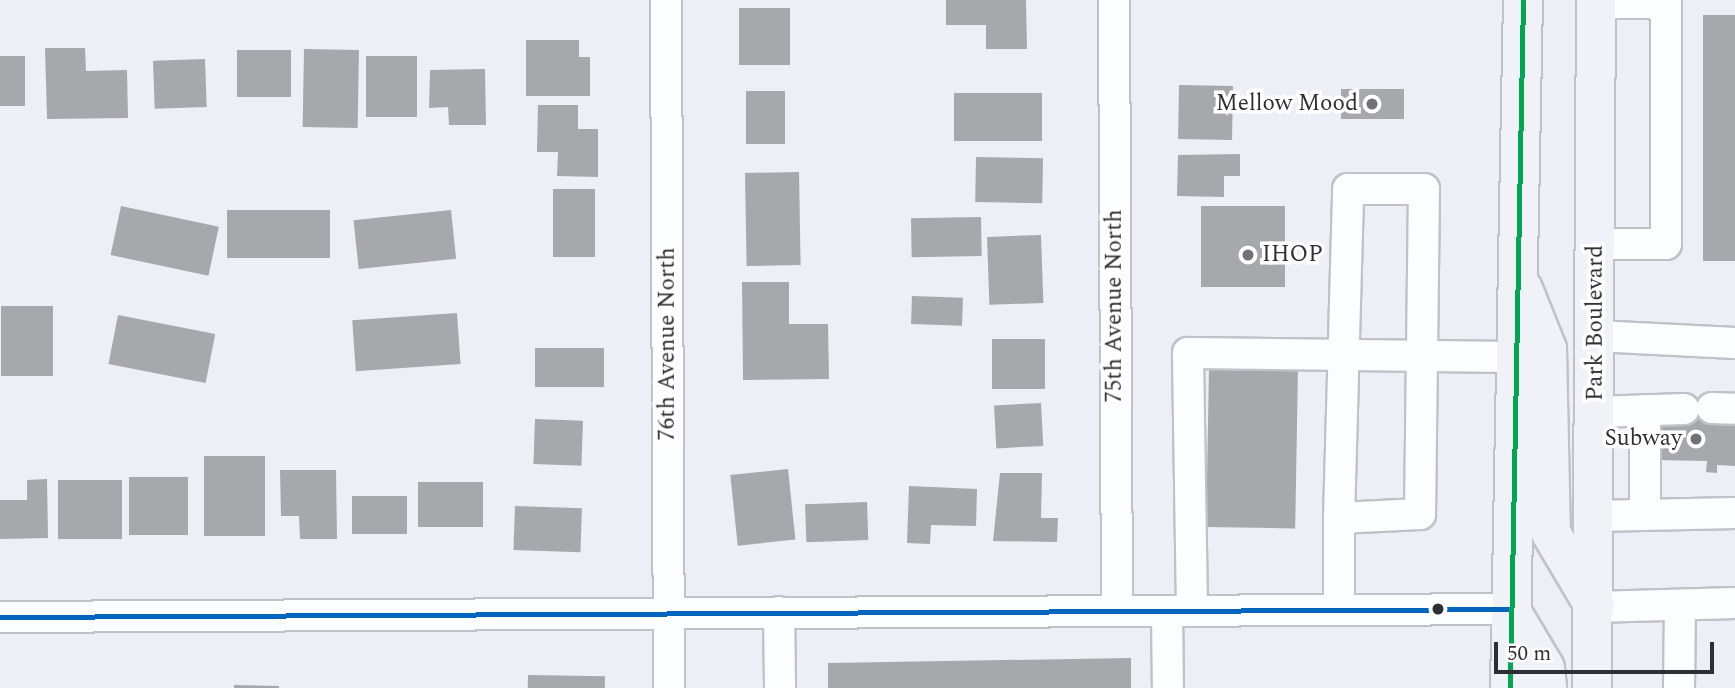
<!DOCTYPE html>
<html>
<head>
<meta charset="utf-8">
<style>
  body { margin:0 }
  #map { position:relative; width:1735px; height:688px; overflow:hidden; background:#edeff6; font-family:Spectral,serif }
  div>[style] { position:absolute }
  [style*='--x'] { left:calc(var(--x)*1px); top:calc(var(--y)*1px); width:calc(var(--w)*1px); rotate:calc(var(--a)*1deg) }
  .building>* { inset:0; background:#a6a8ac; transform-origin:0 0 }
  .roads { filter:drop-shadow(2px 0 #c0c2c8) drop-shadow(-2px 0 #c0c2c8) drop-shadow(0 2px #c0c2c8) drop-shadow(0 -2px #c0c2c8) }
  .minor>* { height:30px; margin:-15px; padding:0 15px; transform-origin:15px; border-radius:15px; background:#fcfdfe }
  .major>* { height:38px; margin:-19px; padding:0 19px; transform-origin:19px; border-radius:19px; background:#f1f2f7 }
  .bus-1>* { height:5px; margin:-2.5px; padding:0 2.5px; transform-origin:2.5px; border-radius:2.5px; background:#0065bd }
  .bus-2>* { height:5px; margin:-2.5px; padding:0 2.5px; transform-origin:2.5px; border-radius:2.5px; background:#00a651 }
  .dots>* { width:19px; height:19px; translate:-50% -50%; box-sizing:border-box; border:4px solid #fff; border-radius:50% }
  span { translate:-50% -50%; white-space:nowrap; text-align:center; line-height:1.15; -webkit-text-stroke:7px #fff; paint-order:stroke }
  .poi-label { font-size:23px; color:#2d2f34 }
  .right { translate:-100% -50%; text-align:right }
  .left { translate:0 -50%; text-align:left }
  .street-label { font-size:23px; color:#2d2f34 }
  .scale { position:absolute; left:1494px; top:642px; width:220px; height:32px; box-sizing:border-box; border:4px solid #2d2f34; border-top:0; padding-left:9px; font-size:21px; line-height:24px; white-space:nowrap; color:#2d2f34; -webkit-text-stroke:5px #fff; paint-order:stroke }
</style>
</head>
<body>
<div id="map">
  <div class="building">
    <i style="clip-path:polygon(946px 0,1026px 0,1027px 49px,986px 49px,986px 25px,946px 25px)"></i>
    <i style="left:739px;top:8px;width:51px;height:57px"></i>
    <i style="left:1703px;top:15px;width:32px;height:246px"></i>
    <i style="clip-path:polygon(526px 40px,579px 40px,579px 57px,590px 57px,590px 96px,526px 96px)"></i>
    <i style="clip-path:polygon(45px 48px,85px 48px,86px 71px,127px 70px,128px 118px,47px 119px)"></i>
    <i style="left:304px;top:49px;width:55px;height:78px;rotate:1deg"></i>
    <i style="left:237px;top:50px;width:54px;height:47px"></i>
    <i style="left:0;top:56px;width:25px;height:50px"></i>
    <i style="left:366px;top:56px;width:51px;height:61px"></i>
    <i style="left:205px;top:59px;width:48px;height:52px;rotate:88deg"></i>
    <i style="clip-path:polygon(485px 69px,486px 125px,449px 125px,448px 107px,429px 108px,430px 70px)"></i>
    <i style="left:1179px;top:85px;width:54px;height:54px;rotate:1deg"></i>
    <i style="left:1341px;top:89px;width:63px;height:30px"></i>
    <i style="left:746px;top:91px;width:39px;height:53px"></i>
    <i style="left:954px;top:93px;width:88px;height:48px"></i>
    <i style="clip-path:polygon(538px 105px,578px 105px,578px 129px,598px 129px,598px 177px,557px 176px,558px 152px,537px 152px)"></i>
    <i style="clip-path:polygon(1240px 154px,1240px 176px,1224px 176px,1224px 197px,1177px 196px,1178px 155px)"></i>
    <i style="left:976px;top:157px;width:67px;height:45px;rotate:1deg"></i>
    <i style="left:799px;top:172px;width:93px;height:54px;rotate:89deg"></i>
    <i style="left:595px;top:189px;width:68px;height:42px;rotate:90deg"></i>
    <i style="left:121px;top:206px;width:100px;height:50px;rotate:12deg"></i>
    <i style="left:1201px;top:206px;width:84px;height:81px"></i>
    <i style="left:227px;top:210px;width:103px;height:48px"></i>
    <i style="left:451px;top:210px;width:49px;height:98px;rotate:84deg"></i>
    <i style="left:981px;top:217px;width:39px;height:70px;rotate:89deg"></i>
    <i style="left:1041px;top:235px;width:68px;height:54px;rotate:88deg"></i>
    <i style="clip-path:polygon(742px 282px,789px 282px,789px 324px,828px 324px,829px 379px,743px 380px)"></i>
    <i style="left:912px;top:296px;width:51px;height:28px;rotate:2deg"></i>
    <i style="left:1px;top:306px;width:52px;height:70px"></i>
    <i style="left:457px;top:313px;width:51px;height:105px;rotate:86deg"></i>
    <i style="left:118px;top:315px;width:99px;height:50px;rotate:11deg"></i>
    <i style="left:992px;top:339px;width:53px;height:50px"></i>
    <i style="left:604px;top:348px;width:39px;height:69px;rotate:90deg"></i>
    <i style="left:1209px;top:366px;width:89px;height:161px;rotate:1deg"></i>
    <i style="left:1041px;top:403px;width:43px;height:47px;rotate:87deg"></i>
    <i style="clip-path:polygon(1694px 404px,1711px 405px,1735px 418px,1735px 466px,1717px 465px,1717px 473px,1706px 472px,1707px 461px,1657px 460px,1657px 418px)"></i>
    <i style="left:535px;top:419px;width:48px;height:45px;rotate:2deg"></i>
    <i style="left:204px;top:456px;width:61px;height:80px"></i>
    <i style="left:788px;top:469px;width:71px;height:58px;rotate:84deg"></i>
    <i style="clip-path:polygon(280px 470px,336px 470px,337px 539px,300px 539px,299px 516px,281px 516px)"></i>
    <i style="clip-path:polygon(1000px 473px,1042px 473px,1041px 518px,1058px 518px,1057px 542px,993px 541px)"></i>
    <i style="left:129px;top:477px;width:59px;height:58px"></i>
    <i style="clip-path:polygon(47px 479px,48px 538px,0 539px,0 500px,27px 500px,27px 480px)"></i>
    <i style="left:58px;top:480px;width:64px;height:59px"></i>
    <i style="left:418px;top:482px;width:65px;height:45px"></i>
    <i style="clip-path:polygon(909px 486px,977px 489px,976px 526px,931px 525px,930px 544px,907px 543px)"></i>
    <i style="left:352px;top:496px;width:55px;height:38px"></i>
    <i style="left:867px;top:502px;width:38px;height:62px;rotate:88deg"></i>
    <i style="left:515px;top:506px;width:67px;height:44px;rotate:2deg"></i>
    <i style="clip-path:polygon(1131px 658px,1131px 688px,828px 688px,828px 663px)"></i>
    <i style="left:528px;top:675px;width:77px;height:13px;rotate:1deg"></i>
    <i style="clip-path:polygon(234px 685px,279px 686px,279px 688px,234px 688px)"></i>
  </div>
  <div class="roads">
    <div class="minor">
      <i style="--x:666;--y:0;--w:688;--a:89.75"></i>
      <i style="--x:1114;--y:0;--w:611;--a:89.72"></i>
      <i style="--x:1596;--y:2;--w:70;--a:1.6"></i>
      <i style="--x:1596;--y:244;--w:70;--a:0"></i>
      <i style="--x:1666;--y:244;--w:244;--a:-90"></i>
      <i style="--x:1596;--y:336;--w:139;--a:2.9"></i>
      <i style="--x:1712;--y:408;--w:23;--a:2"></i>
      <i style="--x:1645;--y:410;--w:104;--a:90"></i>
      <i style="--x:1596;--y:412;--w:88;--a:-2"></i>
      <i style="--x:1595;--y:516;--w:140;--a:-1.2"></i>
      <i style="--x:1595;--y:607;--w:140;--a:-1.6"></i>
      <i style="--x:1339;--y:609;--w:91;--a:-90"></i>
      <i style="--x:1339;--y:518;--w:329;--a:-88.4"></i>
      <i style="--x:1348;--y:189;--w:76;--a:0"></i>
      <i style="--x:1424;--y:189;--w:325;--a:90.7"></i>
      <i style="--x:1420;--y:514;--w:81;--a:177.2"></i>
      <i style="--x:1192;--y:610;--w:257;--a:-90.9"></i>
      <i style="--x:1188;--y:353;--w:328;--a:0.7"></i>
      <i style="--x:1167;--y:611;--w:77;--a:89.3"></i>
      <i style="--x:779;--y:612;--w:76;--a:89.2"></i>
      <i style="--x:0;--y:617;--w:1510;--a:-0.3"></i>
      <i style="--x:1679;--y:688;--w:83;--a:-89.3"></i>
    </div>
    <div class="major">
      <i style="--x:1523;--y:289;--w:65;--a:68.2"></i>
      <i style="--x:1547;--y:349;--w:184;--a:88.8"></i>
      <i style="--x:1551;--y:533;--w:86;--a:59.3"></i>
      <i style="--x:1511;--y:611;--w:66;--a:59.2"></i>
      <i style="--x:1545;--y:668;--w:20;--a:84"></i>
      <i style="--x:1510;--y:688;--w:688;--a:-88.92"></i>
      <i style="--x:1592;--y:688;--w:688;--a:-89.67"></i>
    </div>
  </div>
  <div class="bus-1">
    <i style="--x:0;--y:617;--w:1510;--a:-0.3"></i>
  </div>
  <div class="bus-2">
    <i style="--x:1510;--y:688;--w:688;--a:-88.92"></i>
  </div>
  <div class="dots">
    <i style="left:1372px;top:104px;background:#707278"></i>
    <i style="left:1248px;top:255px;background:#707278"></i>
    <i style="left:1696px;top:439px;background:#707278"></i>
    <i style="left:1438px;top:609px;background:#2d2f34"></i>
  </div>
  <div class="poi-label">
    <span class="right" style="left:1358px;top:104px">Mellow Mood</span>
    <span class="left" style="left:1262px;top:255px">IHOP</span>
    <span class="right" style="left:1682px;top:439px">Subway</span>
  </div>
  <div class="street-label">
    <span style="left:1115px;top:306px;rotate:-90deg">75th Avenue North</span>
    <span style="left:1596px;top:323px;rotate:-90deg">Park Boulevard</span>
    <span style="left:668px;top:344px;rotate:-90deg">76th Avenue North</span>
  </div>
  <div class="scale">50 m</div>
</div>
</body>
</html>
